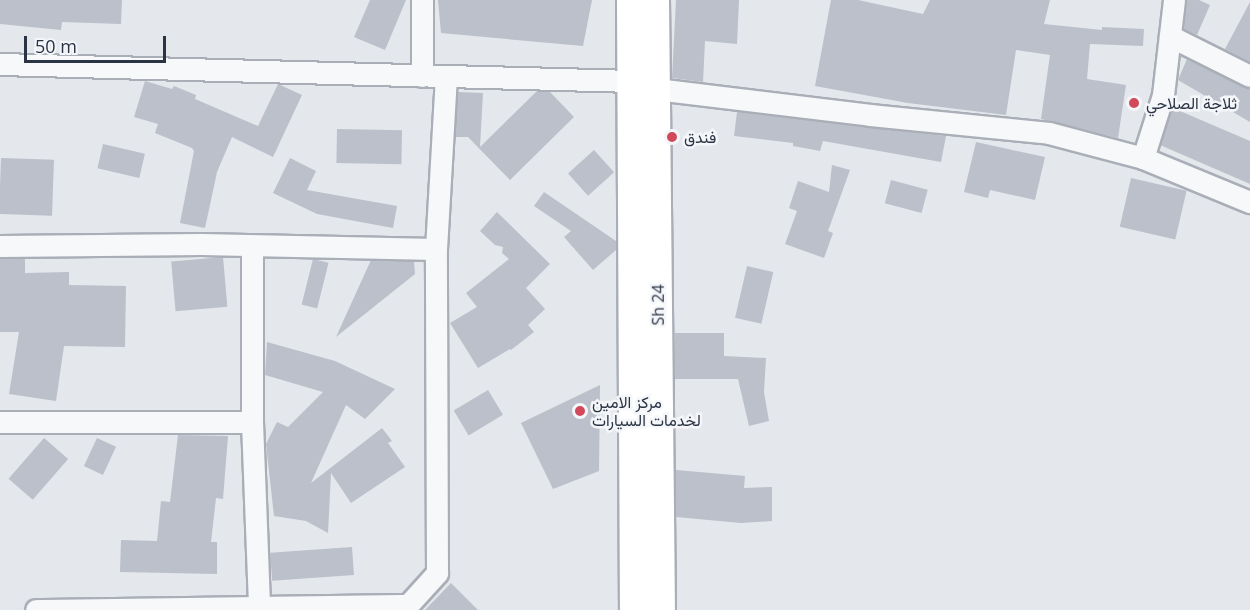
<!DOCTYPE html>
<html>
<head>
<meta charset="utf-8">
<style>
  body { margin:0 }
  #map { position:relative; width:1250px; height:610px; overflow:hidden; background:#e4e7ec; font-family:"Open Sans",Vazirmatn,sans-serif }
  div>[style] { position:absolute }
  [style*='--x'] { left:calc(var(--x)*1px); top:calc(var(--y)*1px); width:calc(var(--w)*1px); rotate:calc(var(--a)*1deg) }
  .building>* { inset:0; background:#bbc0ca; transform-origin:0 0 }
  .roads { filter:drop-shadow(2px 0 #a9aeb7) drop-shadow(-2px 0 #a9aeb7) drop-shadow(0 2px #a9aeb7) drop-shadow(0 -2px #a9aeb7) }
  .street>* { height:21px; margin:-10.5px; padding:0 10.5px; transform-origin:10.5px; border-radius:10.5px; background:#f7f8fa }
  .secondary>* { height:30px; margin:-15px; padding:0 15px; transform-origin:15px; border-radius:15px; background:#fff }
  .dots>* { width:16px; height:16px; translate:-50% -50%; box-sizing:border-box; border:3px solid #f4f6f9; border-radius:50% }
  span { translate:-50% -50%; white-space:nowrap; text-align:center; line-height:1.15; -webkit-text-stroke:5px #f4f6f9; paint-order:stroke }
  .poi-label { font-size:16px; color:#2b3445 }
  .left { translate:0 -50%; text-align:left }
  .street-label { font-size:16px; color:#2b3445 }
  .scale { position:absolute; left:24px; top:36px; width:142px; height:27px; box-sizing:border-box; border:3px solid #2b3445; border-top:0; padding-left:8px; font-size:18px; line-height:21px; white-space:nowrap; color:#2b3445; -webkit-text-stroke:4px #f4f6f9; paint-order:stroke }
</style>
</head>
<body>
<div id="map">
  <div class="building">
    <i style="clip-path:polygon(0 0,122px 0,121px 24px,62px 22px,61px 30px,0 24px)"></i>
    <i style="clip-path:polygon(370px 0,406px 0,385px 50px,354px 37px)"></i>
    <i style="clip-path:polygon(438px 0,592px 0,583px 46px,441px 33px)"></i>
    <i style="clip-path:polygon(676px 0,739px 0,737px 44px,705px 41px,703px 82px,672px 78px)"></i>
    <i style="clip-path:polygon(831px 0,858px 0,923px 14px,930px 0,1050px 0,1044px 24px,1102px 30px,1102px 27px,1144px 29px,1143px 46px,1090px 44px,1087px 79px,1126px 85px,1118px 138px,1041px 119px,1050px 55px,1016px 50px,1006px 115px,908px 103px,815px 86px)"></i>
    <i style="clip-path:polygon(1187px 0,1199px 0,1210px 5px,1197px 35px,1184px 29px)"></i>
    <i style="clip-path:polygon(1250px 2px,1250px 62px,1225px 49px)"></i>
    <i style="clip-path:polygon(1187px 59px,1250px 89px,1250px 122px,1178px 80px)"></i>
    <i style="clip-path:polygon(145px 81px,172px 89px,174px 86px,196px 95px,195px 99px,258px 126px,278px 84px,302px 95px,273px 157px,232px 137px,217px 172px,205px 228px,180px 223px,194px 151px,192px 148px,155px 133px,158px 124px,134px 117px)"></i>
    <i style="clip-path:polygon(537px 91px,550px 92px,574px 117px,510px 180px,468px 137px,455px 137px,458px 92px,483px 93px,480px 147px)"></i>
    <i style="clip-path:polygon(1173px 108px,1250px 141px,1250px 184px,1160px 145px)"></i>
    <i style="clip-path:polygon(737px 112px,946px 136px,941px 162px,823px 141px,820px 151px,793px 146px,793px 143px,734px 136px)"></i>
    <i style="left:337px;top:129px;width:65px;height:34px;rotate:1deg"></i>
    <i style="clip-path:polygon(976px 142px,1045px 157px,1035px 200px,990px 190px,988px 198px,964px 192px)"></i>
    <i style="left:103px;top:144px;width:43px;height:25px;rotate:13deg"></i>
    <i style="left:594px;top:150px;width:30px;height:35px;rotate:48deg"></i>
    <i style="left:1px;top:158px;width:53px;height:56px;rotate:2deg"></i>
    <i style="clip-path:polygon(290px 158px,316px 171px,307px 190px,397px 206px,393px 228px,317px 214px,273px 193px)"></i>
    <i style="clip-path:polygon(832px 165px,850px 170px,828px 231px,833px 233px,824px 258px,785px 244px,797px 211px,789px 208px,798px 181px,829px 192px)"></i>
    <i style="left:1131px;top:178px;width:57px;height:50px;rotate:13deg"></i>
    <i style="left:891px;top:180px;width:38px;height:24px;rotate:15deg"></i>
    <i style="clip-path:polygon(544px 192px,616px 241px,616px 250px,593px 270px,564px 237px,571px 231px,534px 206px)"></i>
    <i style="clip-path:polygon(497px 212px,550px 264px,526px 288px,545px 309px,528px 325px,534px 332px,511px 350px,510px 349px,478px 368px,450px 323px,477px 307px,466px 293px,509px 259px,502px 253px,503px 247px,495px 245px,480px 231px)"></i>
    <i style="left:223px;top:257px;width:50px;height:52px;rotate:85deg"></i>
    <i style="clip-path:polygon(25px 258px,25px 273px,69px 272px,69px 285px,126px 286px,125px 347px,64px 346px,56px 401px,9px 394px,19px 332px,0 332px,0 259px)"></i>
    <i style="left:313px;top:259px;width:16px;height:47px;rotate:14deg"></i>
    <i style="clip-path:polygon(371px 260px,414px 261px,415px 274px,336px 337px)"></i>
    <i style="left:747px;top:266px;width:27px;height:53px;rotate:13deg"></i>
    <i style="clip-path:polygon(675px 333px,724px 333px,724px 356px,766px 358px,764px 392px,769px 421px,749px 426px,738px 379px,675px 379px)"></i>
    <i style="clip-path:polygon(267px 342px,335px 361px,395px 389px,365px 419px,346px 405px,311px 483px,382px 428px,392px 441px,388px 443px,405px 467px,351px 503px,331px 473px,328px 533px,306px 521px,274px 516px,266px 444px,277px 422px,288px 427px,323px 392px,265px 375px)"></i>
    <i style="clip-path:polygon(600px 385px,599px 471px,553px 489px,521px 423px)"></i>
    <i style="left:488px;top:390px;width:29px;height:40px;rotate:59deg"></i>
    <i style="clip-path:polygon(178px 435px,228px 436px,223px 499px,216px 498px,211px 542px,217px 542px,217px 574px,120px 572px,121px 540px,157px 541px,161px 501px,170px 502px)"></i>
    <i style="left:44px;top:438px;width:32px;height:54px;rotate:41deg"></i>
    <i style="left:97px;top:438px;width:21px;height:31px;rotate:25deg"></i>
    <i style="clip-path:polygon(676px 470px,745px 476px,744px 488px,772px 487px,772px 521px,741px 523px,676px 517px)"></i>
    <i style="left:352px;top:547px;width:28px;height:82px;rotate:86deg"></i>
    <i style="clip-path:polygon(451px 583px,478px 610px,425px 610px)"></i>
  </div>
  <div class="roads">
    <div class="street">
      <i style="--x:422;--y:0;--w:76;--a:90"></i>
      <i style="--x:1170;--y:36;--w:89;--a:26.6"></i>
      <i style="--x:0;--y:64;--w:632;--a:1.54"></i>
      <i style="--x:656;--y:89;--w:216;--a:6.9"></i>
      <i style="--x:870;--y:115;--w:180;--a:5.7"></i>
      <i style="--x:1049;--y:133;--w:97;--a:14.9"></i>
      <i style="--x:1143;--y:158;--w:116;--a:22.4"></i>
      <i style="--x:1143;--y:158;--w:66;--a:-72.4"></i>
      <i style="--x:1163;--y:95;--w:96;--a:-83.4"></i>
      <i style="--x:0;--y:246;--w:201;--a:-0.6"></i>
      <i style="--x:201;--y:244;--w:235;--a:1.2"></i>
      <i style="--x:0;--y:422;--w:252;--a:0"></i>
      <i style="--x:252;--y:422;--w:176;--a:-90"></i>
      <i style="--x:252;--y:422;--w:185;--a:87.8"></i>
      <i style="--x:36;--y:610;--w:372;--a:-0.8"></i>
      <i style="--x:408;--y:605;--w:43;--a:-47.8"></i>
      <i style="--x:437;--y:573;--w:324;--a:-90.2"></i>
      <i style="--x:436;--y:249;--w:173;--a:-86.7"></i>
    </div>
    <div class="secondary">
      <i style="--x:632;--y:0;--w:610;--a:89.72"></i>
      <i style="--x:654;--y:0;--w:610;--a:89.44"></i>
    </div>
  </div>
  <div class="dots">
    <i style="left:1134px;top:103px;background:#d1495b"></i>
    <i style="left:672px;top:137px;background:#d1495b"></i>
    <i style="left:580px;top:411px;background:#d1495b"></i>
  </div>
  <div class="poi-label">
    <span class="left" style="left:1146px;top:103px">ثلاجة الصلاحي</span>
    <span class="left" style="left:684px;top:137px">فندق</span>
    <span class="left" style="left:592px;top:411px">مركز الامين<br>لخدمات السيارات</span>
  </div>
  <div class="street-label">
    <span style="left:658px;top:305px;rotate:-90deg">Sh 24</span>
  </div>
  <div class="scale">50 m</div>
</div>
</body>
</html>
